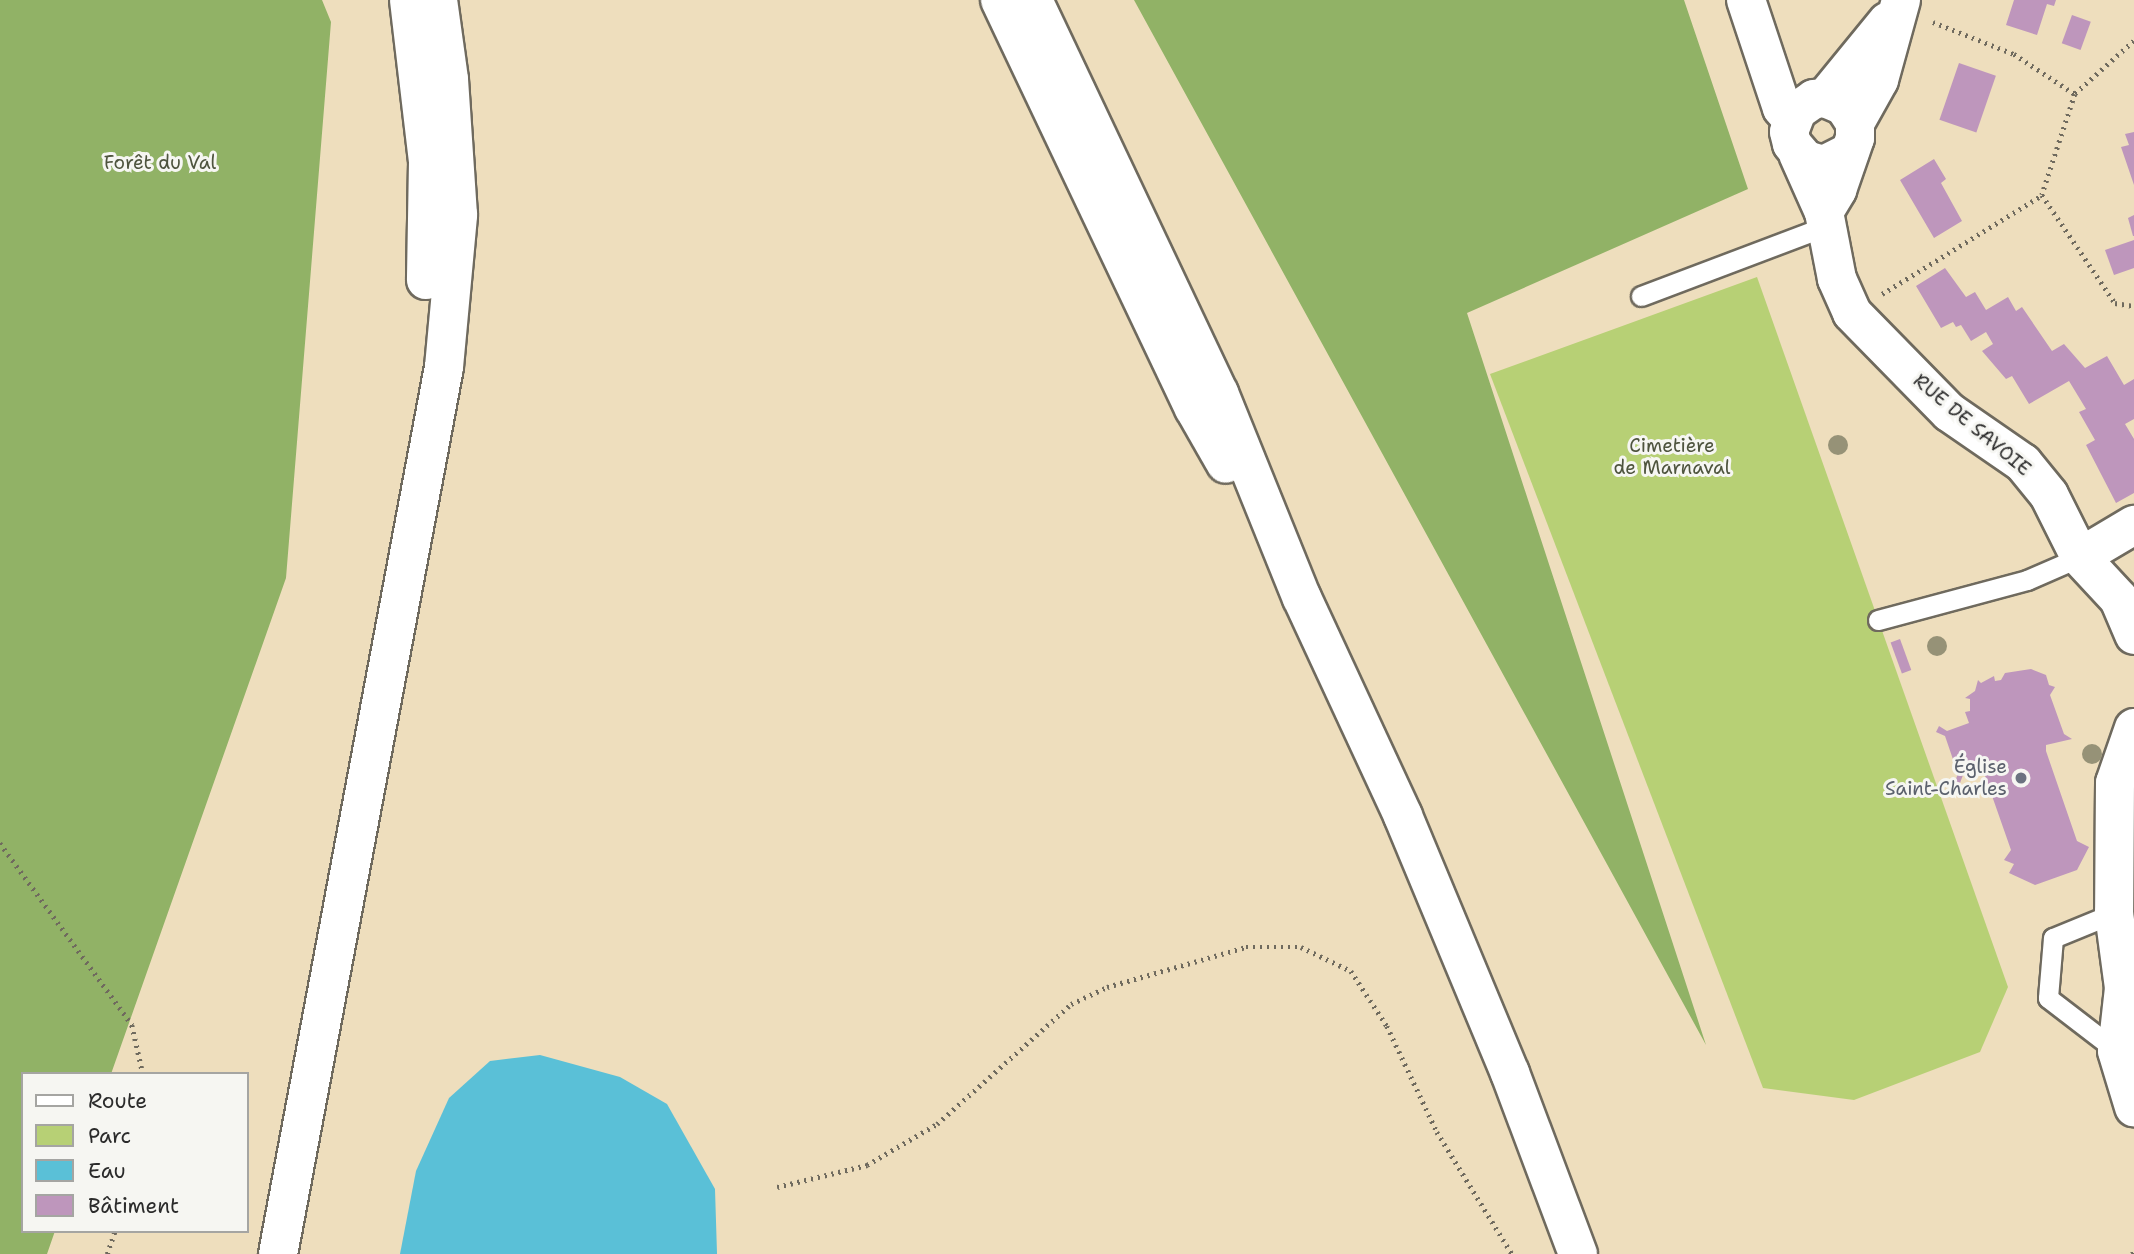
<!DOCTYPE html>
<html>
<head>
<meta charset="utf-8">
<style>
  body { margin:0 }
  #map { position:relative; width:2134px; height:1254px; overflow:hidden; background:#eedebd; font-family:"Shantell Sans",sans-serif }
  div>[style] { position:absolute }
  [style*='--x'] { left:calc(var(--x)*1px); top:calc(var(--y)*1px); width:calc(var(--w)*1px); rotate:calc(var(--a)*1deg) }
  .green>* { inset:0; background:#b7d075 }
  .forest>* { inset:0; background:#91b266 }
  .water>* { inset:0; background:#5ac0d7 }
  .building>* { inset:0; background:#be96bc; transform-origin:0 0 }
  .path>* { height:4.5px; margin-top:-2.25px; transform-origin:0; background:repeating-linear-gradient(90deg,#6f6a5e 0 2px,transparent 0 7px) }
  .roads { filter:drop-shadow(2px 0 #6f6a5e) drop-shadow(-2px 0 #6f6a5e) drop-shadow(0 2px #6f6a5e) drop-shadow(0 -2px #6f6a5e) }
  .lane>* { height:19px; margin:-9.5px; padding:0 9.5px; transform-origin:9.5px; border-radius:9.5px; background:#fff }
  .street>* { height:38px; margin:-19px; padding:0 19px; transform-origin:19px; border-radius:19px; background:#fff }
  .highway>* { height:38px; margin:-19px; padding:0 19px; transform-origin:19px; border-radius:19px; background:#fff }
  .trees>* { width:20px; height:20px; margin:-10px; border-radius:50%; background:#969277 }
  .dots>* { width:19px; height:19px; translate:-50% -50%; box-sizing:border-box; border:4px solid #f6f6f2; border-radius:50% }
  span { translate:-50% -50%; white-space:nowrap; text-align:center; line-height:1.15; -webkit-text-stroke:6px #f6f6f2; paint-order:stroke }
  .park-label { font-size:19px; color:#4e543e }
  .street-label { font-size:19px; color:#2b2b2b }
  .worship-label { font-size:19px; color:#5b616d }
  .right { translate:-100% -50%; text-align:right }
  .legend { position:absolute; left:21px; top:1072px; width:228px; height:161px; box-sizing:border-box; background:#f6f6f2; border:2px solid #a5a5a2; margin:0; padding:9px 12px; list-style:none; font-size:21px; color:#2b2b2b }
  .legend li { display:flex; align-items:center; gap:14px; height:35px }
  .legend b { width:35px; border:2px solid #a5a5a2 }
</style>
</head>
<body>
<div id="map">
  <div class="green">
    <i style="clip-path:polygon(1757px 277px,2008px 987px,1980px 1052px,1854px 1100px,1763px 1088px,1490px 374px)"></i>
  </div>
  <div class="forest">
    <i style="clip-path:polygon(0 0,322px 0,331px 22px,286px 578px,111px 1074px,23px 1074px,23px 1231px,55px 1231px,47px 1254px,0 1254px)"></i>
    <i style="clip-path:polygon(1134px 0,1684px 0,1748px 189px,1467px 313px,1706px 1045px)"></i>
  </div>
  <div class="water">
    <i style="clip-path:polygon(540px 1055px,620px 1077px,667px 1104px,715px 1189px,717px 1254px,400px 1254px,416px 1171px,449px 1098px,490px 1061px)"></i>
  </div>
  <div class="building">
    <i style="clip-path:polygon(2014px 0,2056px 0,2054px 6px,2047px 4px,2037px 35px,2006px 25px)"></i>
    <i style="left:2072px;top:15px;width:20px;height:30px;rotate:20deg"></i>
    <i style="left:1959px;top:63px;width:39px;height:60px;rotate:19deg"></i>
    <i style="clip-path:polygon(2134px 132px,2134px 185px,2121px 147px,2129px 145px,2125px 134px)"></i>
    <i style="clip-path:polygon(1934px 159px,1946px 179px,1941px 183px,1962px 221px,1934px 238px,1900px 180px)"></i>
    <i style="clip-path:polygon(2134px 215px,2134px 236px,2133px 236px,2128px 218px)"></i>
    <i style="clip-path:polygon(2134px 240px,2134px 268px,2114px 275px,2105px 250px)"></i>
    <i style="clip-path:polygon(1945px 268px,1966px 297px,1975px 292px,1986px 310px,2008px 297px,2016px 311px,2022px 307px,2052px 351px,2064px 344px,2085px 368px,2107px 356px,2124px 385px,2134px 379px,2134px 419px,2125px 424px,2134px 439px,2134px 493px,2116px 503px,2086px 445px,2095px 440px,2079px 412px,2086px 409px,2069px 381px,2029px 404px,2012px 376px,2006px 379px,1982px 351px,1993px 344px,1986px 332px,1971px 341px,1961px 325px,1956px 327px,1953px 322px,1941px 328px,1916px 286px)"></i>
    <i style="left:1900px;top:639px;width:33px;height:10px;rotate:70deg"></i>
    <i style="clip-path:polygon(2031px 669px,2046px 675px,2049px 685px,2055px 687px,2050px 695px,2064px 734px,2072px 739px,2046px 745px,2046px 751px,2077px 841px,2089px 847px,2077px 870px,2035px 885px,2009px 873px,2014px 864px,2004px 860px,2011px 850px,1984px 773px,1980px 769px,1963px 775px,1960px 783px,1955px 781px,1958px 774px,1945px 736px,1936px 732px,1939px 726px,1947px 731px,1969px 723px,1965px 712px,1970px 711px,1970px 699px,1965px 698px,1975px 691px,1978px 680px,1981px 683px,1994px 676px,1995px 681px,2001px 680px,2005px 673px)"></i>
  </div>
  <div class="path">
    <i style="--x:1933;--y:22;--w:87;--a:21.6"></i>
    <i style="--x:2014;--y:54;--w:73;--a:33.3"></i>
    <i style="--x:2134;--y:41;--w:79;--a:138.1"></i>
    <i style="--x:2075;--y:94;--w:106;--a:108.1"></i>
    <i style="--x:2042;--y:195;--w:130;--a:55.9"></i>
    <i style="--x:2115;--y:303;--w:19;--a:9"></i>
    <i style="--x:1882;--y:294;--w:188;--a:-31.7"></i>
    <i style="--x:0;--y:843;--w:225;--a:54"></i>
    <i style="--x:132;--y:1025;--w:50;--a:77.3"></i>
    <i style="--x:777;--y:1187;--w:93;--a:-13.7"></i>
    <i style="--x:867;--y:1165;--w:81;--a:-30.4"></i>
    <i style="--x:937;--y:1124;--w:180;--a:-41.8"></i>
    <i style="--x:1071;--y:1004;--w:40;--a:-25"></i>
    <i style="--x:1107;--y:987;--w:145;--a:-16.1"></i>
    <i style="--x:1246;--y:947;--w:55;--a:0"></i>
    <i style="--x:1301;--y:947;--w:55;--a:25.6"></i>
    <i style="--x:1351;--y:971;--w:66;--a:56.8"></i>
    <i style="--x:1387;--y:1026;--w:117;--a:64.7"></i>
    <i style="--x:1437;--y:1132;--w:143;--a:58.4"></i>
    <i style="--x:107;--y:1254;--w:24;--a:-71"></i>
    <i style="--x:2132;--y:1254;--w:4;--a:-56"></i>
  </div>
  <div class="roads">
    <div class="lane">
      <i style="--x:1641;--y:296;--w:198;--a:-20.7"></i>
      <i style="--x:1878;--y:620;--w:154;--a:-15"></i>
      <i style="--x:2027;--y:580;--w:58;--a:-23.5"></i>
      <i style="--x:2114;--y:913;--w:66;--a:157.7"></i>
      <i style="--x:2053;--y:938;--w:60;--a:94.8"></i>
      <i style="--x:2048;--y:998;--w:87;--a:37.5"></i>
    </div>
    <div class="street">
      <i style="--x:1746;--y:0;--w:114;--a:71.6"></i>
      <i style="--x:1782;--y:108;--w:16;--a:50"></i>
      <i style="--x:1825;--y:98;--w:99;--a:-50.7"></i>
      <i style="--x:1855;--y:123;--w:49;--a:-60.8"></i>
      <i style="--x:1879;--y:80;--w:83;--a:-74.6"></i>
      <i style="--x:1798;--y:154;--w:64;--a:65.9"></i>
      <i style="--x:1824;--y:212;--w:68;--a:79"></i>
      <i style="--x:1837;--y:279;--w:37;--a:66"></i>
      <i style="--x:1852;--y:313;--w:139;--a:45.6"></i>
      <i style="--x:1949;--y:412;--w:90;--a:34.6"></i>
      <i style="--x:2023;--y:463;--w:41;--a:50.9"></i>
      <i style="--x:2049;--y:495;--w:69;--a:63.4"></i>
      <i style="--x:2080;--y:557;--w:57;--a:47.1"></i>
      <i style="--x:2119;--y:599;--w:39;--a:67"></i>
      <i style="--x:1824;--y:212;--w:26;--a:-59"></i>
      <i style="--x:1837;--y:190;--w:55;--a:-70.9"></i>
      <i style="--x:1855;--y:138;--w:15;--a:-90"></i>
      <i style="--x:1855;--y:123;--w:20;--a:-123"></i>
      <i style="--x:1844;--y:106;--w:21;--a:-157"></i>
      <i style="--x:1825;--y:98;--w:11;--a:175"></i>
      <i style="--x:1814;--y:99;--w:21;--a:145"></i>
      <i style="--x:1797;--y:111;--w:22;--a:111"></i>
      <i style="--x:1789;--y:132;--w:12;--a:76"></i>
      <i style="--x:1792;--y:144;--w:21;--a:49"></i>
      <i style="--x:1806;--y:160;--w:19;--a:16"></i>
      <i style="--x:1824;--y:165;--w:29;--a:-27"></i>
      <i style="--x:2080;--y:557;--w:63;--a:-30.7"></i>
      <i style="--x:2134;--y:728;--w:58;--a:109.1"></i>
      <i style="--x:2115;--y:783;--w:130;--a:90.4"></i>
      <i style="--x:2114;--y:913;--w:76;--a:82.4"></i>
      <i style="--x:2124;--y:988;--w:63;--a:96.3"></i>
      <i style="--x:2117;--y:1051;--w:59;--a:73.1"></i>
    </div>
    <div class="highway">
      <i style="--x:409;--y:0;--w:163;--a:83.3"></i>
      <i style="--x:428;--y:162;--w:118;--a:91"></i>
      <i style="--x:1000;--y:0;--w:452;--a:64.6"></i>
      <i style="--x:1194;--y:408;--w:64;--a:60.3"></i>
      <i style="--x:1033;--y:0;--w:435;--a:64.7"></i>
      <i style="--x:1219;--y:393;--w:221;--a:68"></i>
      <i style="--x:1302;--y:598;--w:240;--a:65.1"></i>
      <i style="--x:1403;--y:816;--w:278;--a:67.4"></i>
      <i style="--x:1510;--y:1073;--w:193;--a:69.4"></i>
      <i style="--x:278;--y:1254;--w:902;--a:-79.4"></i>
      <i style="--x:444;--y:367;--w:153;--a:-84.7"></i>
      <i style="--x:458;--y:215;--w:136;--a:-93.8"></i>
      <i style="--x:449;--y:79;--w:80;--a:-97.9"></i>
    </div>
  </div>
  <div class="trees">
    <i style="left:1838px;top:445px"></i>
    <i style="left:1937px;top:646px"></i>
    <i style="left:2092px;top:754px"></i>
  </div>
  <div class="dots">
    <i style="left:2021px;top:778px;background:#6b7280"></i>
  </div>
  <div class="park-label">
    <span style="left:160px;top:163px">Forêt du Val</span>
    <span style="left:1672px;top:457px">Cimetière<br>de Marnaval</span>
  </div>
  <div class="street-label">
    <span style="left:1972px;top:425px;rotate:40deg">RUE DE SAVOIE</span>
  </div>
  <div class="worship-label">
    <span class="right" style="left:2007px;top:778px">Église<br>Saint-Charles</span>
  </div>
  <ul class="legend">
  <li><b style="height:9px;background:#fff"></b>Route</li>
  <li><b style="height:19px;background:#b7d075"></b>Parc</li>
  <li><b style="height:19px;background:#5ac0d7"></b>Eau</li>
  <li><b style="height:19px;background:#be96bc"></b>Bâtiment</li>
  </ul>
</div>
</body>
</html>
